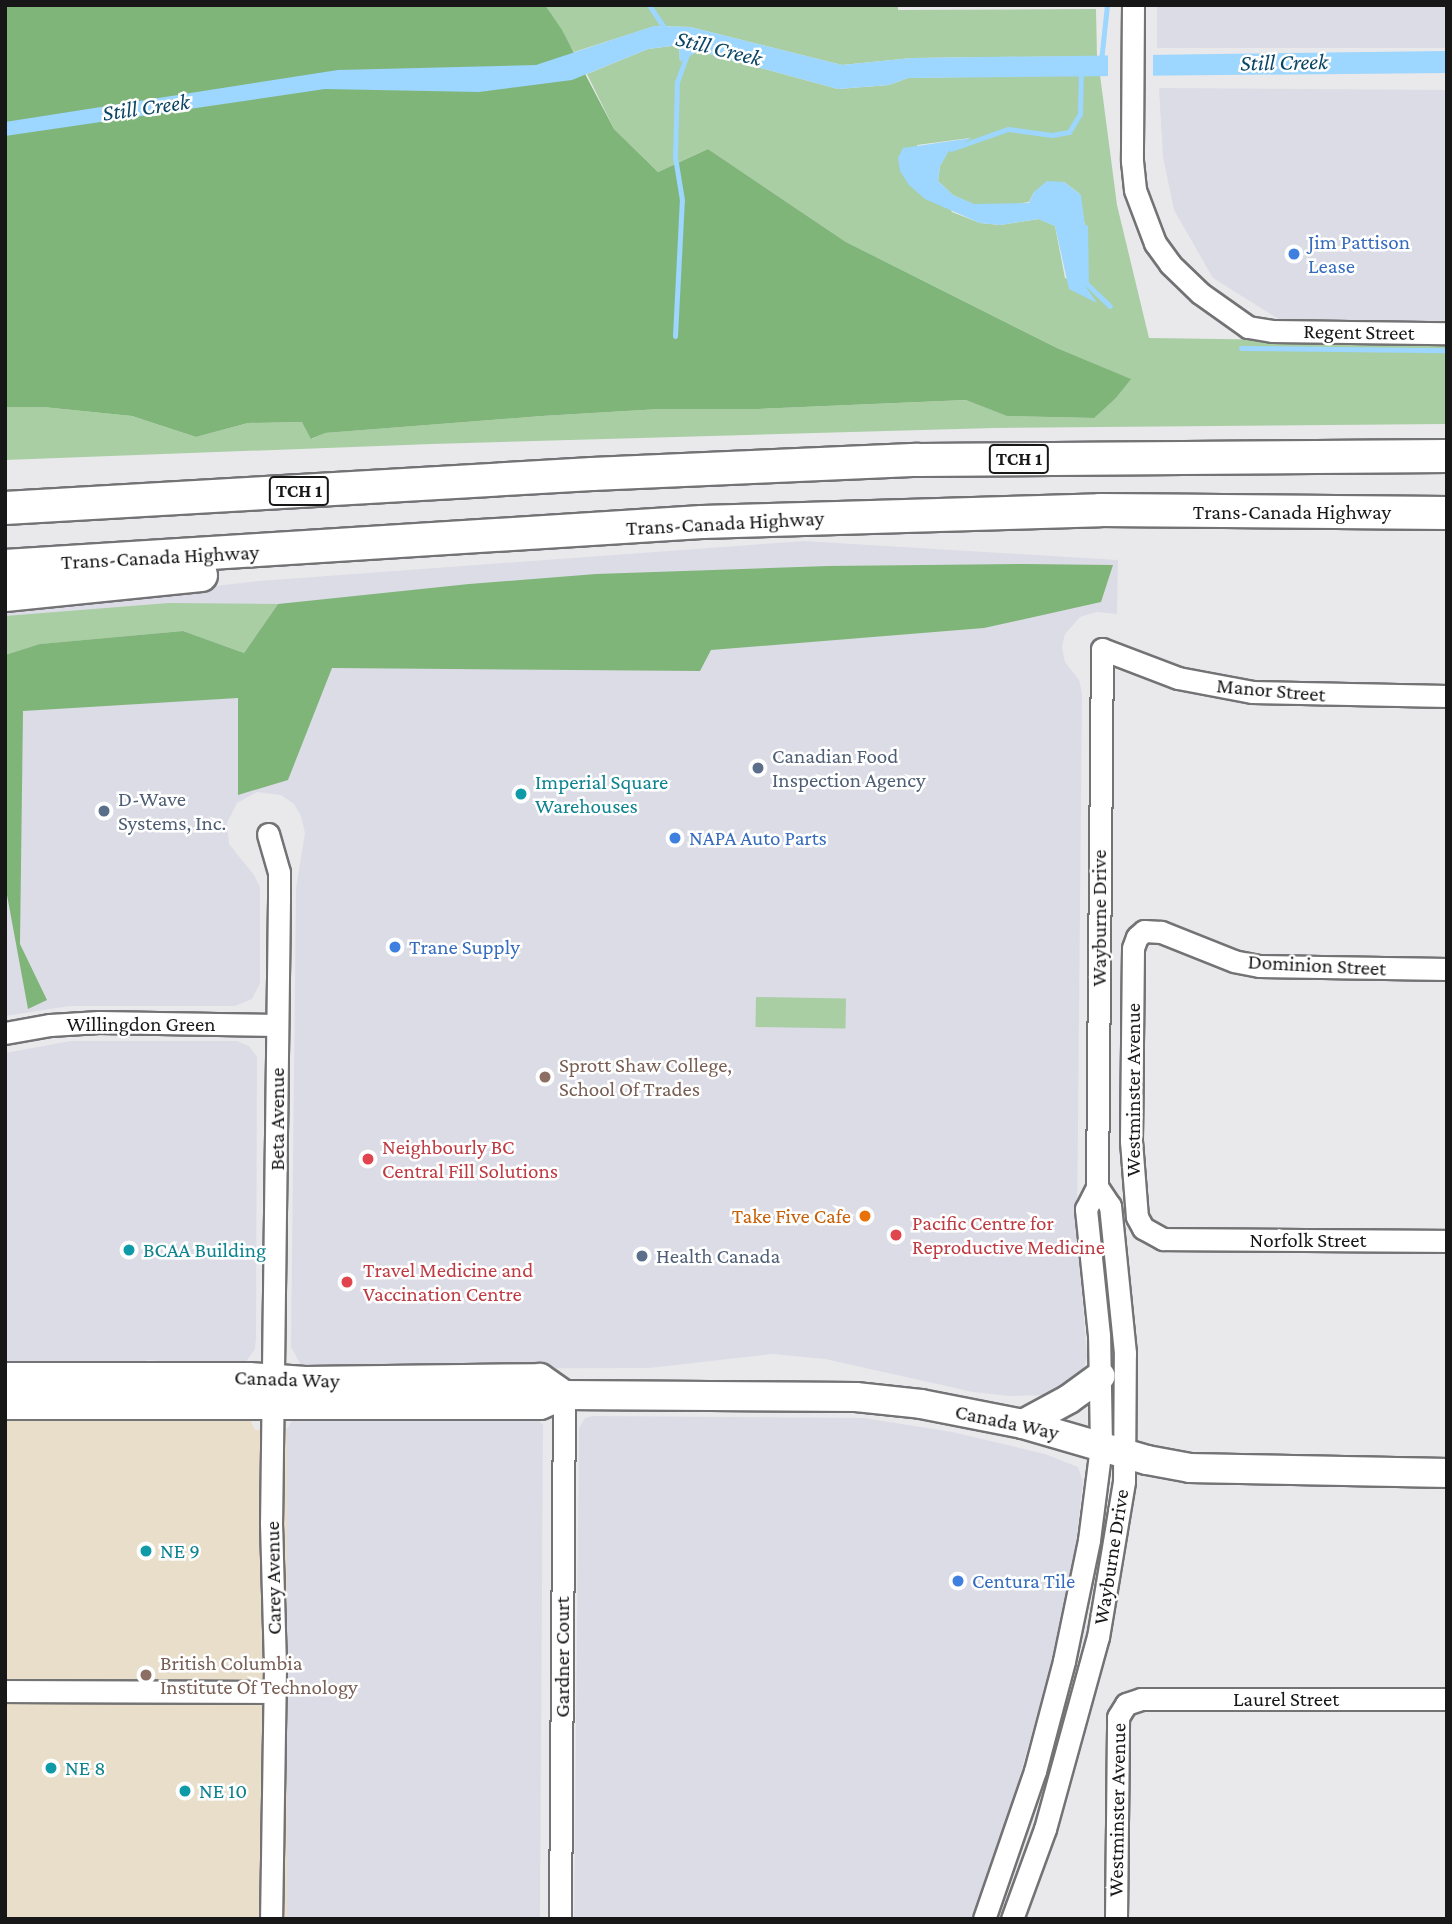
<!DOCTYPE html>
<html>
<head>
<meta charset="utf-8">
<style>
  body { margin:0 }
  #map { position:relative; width:1452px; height:1924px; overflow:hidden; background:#e9e9ec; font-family:"Crimson Pro",serif }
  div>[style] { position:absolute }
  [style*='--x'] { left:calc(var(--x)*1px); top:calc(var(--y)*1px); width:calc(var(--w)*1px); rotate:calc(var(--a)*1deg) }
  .built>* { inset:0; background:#dbdce6; transform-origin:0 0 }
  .education>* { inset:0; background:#e9deca }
  .green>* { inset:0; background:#a9cea4; transform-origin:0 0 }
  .forest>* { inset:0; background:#80b57a }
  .water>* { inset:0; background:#9dd6fe }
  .pier>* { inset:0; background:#e9e9ec; transform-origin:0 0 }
  .stream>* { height:5px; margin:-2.5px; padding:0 2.5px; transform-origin:2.5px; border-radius:2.5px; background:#9dd6fe }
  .roads { filter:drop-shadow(2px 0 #737375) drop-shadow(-2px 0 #737375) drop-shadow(0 2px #737375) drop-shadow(0 -2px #737375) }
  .minor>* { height:21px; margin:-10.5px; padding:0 10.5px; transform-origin:10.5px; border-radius:10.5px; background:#fff }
  .major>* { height:28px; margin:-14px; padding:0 14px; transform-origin:14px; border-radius:14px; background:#fff }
  .highway>* { height:32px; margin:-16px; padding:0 16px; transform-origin:16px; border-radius:16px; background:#fff }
  .dots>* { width:19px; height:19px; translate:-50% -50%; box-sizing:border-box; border:4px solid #fff; border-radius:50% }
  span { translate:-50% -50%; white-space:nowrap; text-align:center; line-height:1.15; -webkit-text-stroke:5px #fff; paint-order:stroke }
  .shield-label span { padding:2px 5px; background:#fff; border:2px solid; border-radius:5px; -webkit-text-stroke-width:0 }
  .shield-label { font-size:19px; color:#171718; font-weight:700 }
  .shop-label { font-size:21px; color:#366cbe }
  .left { translate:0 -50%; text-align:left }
  .street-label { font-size:21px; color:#171718 }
  .service-label { font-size:21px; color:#4e5e75 }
  .culture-label { font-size:21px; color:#0d838f }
  .education-label { font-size:21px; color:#785e54 }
  .health-label { font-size:21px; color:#be3a42 }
  .food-label { font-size:21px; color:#c56008 }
  .right { translate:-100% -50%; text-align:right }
  .water-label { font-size:23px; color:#094564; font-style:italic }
  .frame { position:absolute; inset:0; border:7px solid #171718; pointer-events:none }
</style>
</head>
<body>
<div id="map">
  <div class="built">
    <i style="left:1157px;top:5px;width:290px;height:43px"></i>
    <i style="clip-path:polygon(1159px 88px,1447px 90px,1447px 323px,1283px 322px,1213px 278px,1174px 210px,1163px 157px)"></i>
    <i style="clip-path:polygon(804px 541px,1118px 560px,1117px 614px,1096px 612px,1080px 617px,1065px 634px,1062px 647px,1065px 662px,1079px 680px,1082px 693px,1077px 1231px,1087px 1356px,1082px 1375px,1054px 1395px,1009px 1396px,973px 1392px,825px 1359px,772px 1354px,649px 1368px,319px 1369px,301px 1365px,291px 1347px,296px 888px,305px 833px,301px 816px,294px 804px,281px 795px,257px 792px,237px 803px,227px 823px,229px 844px,254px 875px,260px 887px,260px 983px,252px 999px,235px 1006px,69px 1006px,5px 1016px,5px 611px,259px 581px)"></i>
    <i style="clip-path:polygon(71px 1041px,237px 1041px,249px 1046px,257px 1057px,256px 1338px,255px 1349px,245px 1363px,213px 1367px,149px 1360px,118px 1367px,5px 1368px,5px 1053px)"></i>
    <i style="clip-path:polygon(593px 1416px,864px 1418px,952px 1432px,1045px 1454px,1078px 1467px,1083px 1482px,1076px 1543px,1054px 1657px,996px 1858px,971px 1919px,574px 1919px,579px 1428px,585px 1418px)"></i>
    <i style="clip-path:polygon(294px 1417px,537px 1418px,543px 1425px,540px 1919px,287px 1919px,287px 1429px)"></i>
  </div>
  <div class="education">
    <i style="clip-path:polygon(5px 1414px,249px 1417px,255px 1430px,287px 1429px,287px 1919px,5px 1919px)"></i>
  </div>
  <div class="green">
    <i style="clip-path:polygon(545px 5px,898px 5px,898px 10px,1096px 9px,1097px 56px,912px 58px,842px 65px,690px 27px,655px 26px,574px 52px)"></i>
    <i style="clip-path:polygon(evenodd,679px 45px,680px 61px,698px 51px,838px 89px,889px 85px,908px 78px,1100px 75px,1117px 205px,1149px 338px,1447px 342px,1447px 424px,994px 428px,432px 444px,5px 460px,5px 407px,43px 407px,132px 416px,196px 437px,248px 423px,303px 422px,312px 439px,324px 433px,542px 416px,660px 409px,758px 409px,967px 400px,1008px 416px,1093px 418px,1116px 398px,1130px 379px,1057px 348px,846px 242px,708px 149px,658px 172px,614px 129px,587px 74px,648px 49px,679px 45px,970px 138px,949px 150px,940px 166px,938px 181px,953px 195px,973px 204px,1004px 206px,1029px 202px,1034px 192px,1064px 182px,1080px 194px,1085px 227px,1084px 284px,1065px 278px,1055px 226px,1039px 219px,1000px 225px,980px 223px,952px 212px,917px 145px,970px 138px)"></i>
    <i style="clip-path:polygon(169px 603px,278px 604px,244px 653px,183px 631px,41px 644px,5px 655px,5px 616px)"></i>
    <i style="left:756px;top:997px;width:90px;height:30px;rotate:1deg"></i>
  </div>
  <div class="forest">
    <i style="clip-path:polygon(5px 5px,545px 5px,562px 30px,614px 129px,658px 172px,708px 149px,846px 242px,1057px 348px,1131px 379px,1116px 398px,1094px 418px,1007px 416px,966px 400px,758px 409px,660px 409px,542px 416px,325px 433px,311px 439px,302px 422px,248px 423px,196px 437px,132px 416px,43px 407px,5px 407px)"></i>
    <i style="clip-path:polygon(1025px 564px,1113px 565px,1101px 602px,984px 628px,711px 650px,700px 671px,332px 668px,288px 780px,238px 795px,238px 698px,23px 711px,20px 944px,47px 1000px,28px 1009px,5px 884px,5px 655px,40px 644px,183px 631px,244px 653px,278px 604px,469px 584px,596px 574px,828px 566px)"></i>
  </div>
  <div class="water">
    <i style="clip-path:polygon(654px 26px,690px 27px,842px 65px,912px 58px,1447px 51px,1447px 73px,908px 78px,889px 85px,838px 89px,698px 51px,680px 62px,679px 45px,648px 49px,572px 80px,479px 92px,325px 89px,5px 136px,5px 122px,338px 70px,536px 65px)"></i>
    <i style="clip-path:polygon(972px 138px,949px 151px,940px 166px,938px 181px,953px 195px,974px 204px,1029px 203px,1034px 192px,1047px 181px,1064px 182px,1081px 195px,1085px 227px,1084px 284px,1097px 303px,1069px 289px,1055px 226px,1038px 219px,1000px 225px,980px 223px,925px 199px,909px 185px,900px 171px,898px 158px,903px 148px)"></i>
  </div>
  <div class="pier">
    <i style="left:1108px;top:52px;width:45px;height:27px"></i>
  </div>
  <div class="stream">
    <i style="--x:649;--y:5;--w:32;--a:56"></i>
    <i style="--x:1101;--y:61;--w:56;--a:-83.9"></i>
    <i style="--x:951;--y:149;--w:60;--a:-19.3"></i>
    <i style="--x:1008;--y:129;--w:44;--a:7.8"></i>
    <i style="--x:1052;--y:135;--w:17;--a:-10"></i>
    <i style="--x:1069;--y:132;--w:21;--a:-59"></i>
    <i style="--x:1080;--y:114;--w:46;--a:-88.8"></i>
    <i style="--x:1080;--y:225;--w:5;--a:22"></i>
    <i style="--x:1085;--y:227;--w:56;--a:89"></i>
    <i style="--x:1086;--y:283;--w:33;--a:44"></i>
    <i style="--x:675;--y:336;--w:136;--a:-87.1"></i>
    <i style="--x:682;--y:200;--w:44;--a:-99.2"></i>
    <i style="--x:675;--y:157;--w:75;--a:-88.5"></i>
    <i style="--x:677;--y:82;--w:32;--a:-70"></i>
    <i style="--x:1241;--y:348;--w:206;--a:0.6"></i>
  </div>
  <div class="roads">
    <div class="minor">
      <i style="--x:1133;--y:5;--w:156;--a:90.4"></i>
      <i style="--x:1132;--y:161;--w:29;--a:84"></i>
      <i style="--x:1135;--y:190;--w:57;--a:69.3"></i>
      <i style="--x:1155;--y:243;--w:26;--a:54"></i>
      <i style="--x:1170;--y:264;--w:42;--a:44"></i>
      <i style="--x:1200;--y:293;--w:59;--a:35.3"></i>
      <i style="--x:1248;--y:327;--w:24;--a:9"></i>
      <i style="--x:1272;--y:331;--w:175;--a:0.7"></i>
      <i style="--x:268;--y:834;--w:40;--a:74"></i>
      <i style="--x:279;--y:872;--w:27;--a:90"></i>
      <i style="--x:279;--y:899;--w:624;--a:90.73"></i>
      <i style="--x:271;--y:1523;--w:145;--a:88.4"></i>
      <i style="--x:275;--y:1668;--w:251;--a:90.9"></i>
      <i style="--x:1447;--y:969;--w:188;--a:-179.1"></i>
      <i style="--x:1259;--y:966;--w:25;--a:-169"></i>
      <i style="--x:1234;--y:961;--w:79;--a:-158.3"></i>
      <i style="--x:1161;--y:932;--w:17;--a:-177"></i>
      <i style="--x:1144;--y:931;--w:9;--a:139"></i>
      <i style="--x:1137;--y:937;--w:12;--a:110"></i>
      <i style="--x:1133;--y:948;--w:193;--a:90.6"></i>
      <i style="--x:1131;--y:1141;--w:76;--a:85.5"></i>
      <i style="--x:1137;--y:1217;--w:13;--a:61"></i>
      <i style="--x:1143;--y:1228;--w:23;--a:29"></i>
      <i style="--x:1163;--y:1239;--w:284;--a:0.4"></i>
      <i style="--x:5;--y:1033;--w:46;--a:-10.1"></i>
      <i style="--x:50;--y:1025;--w:49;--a:-3.5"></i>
      <i style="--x:99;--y:1022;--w:178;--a:1"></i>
      <i style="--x:5;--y:1691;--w:270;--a:0.2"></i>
      <i style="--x:560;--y:1919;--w:524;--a:-89.56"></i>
      <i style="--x:984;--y:1919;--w:157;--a:-71"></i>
      <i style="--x:1035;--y:1771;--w:114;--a:-75.2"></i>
      <i style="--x:1064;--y:1661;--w:124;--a:-78.3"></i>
      <i style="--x:1089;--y:1540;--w:95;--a:-82.7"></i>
      <i style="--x:1101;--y:1446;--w:111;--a:-91"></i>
      <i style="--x:1099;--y:1335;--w:127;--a:-95.9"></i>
      <i style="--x:1086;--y:1209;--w:25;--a:-63"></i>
      <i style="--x:1097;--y:1187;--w:538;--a:-89.47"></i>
      <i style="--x:1102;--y:649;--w:81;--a:20.9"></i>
      <i style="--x:1178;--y:678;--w:75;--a:10.7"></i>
      <i style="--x:1252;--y:692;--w:195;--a:1.2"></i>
      <i style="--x:1012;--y:1919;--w:96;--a:-69.9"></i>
      <i style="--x:1045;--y:1829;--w:199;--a:-74.6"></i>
      <i style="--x:1098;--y:1637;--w:158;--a:-80.5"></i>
      <i style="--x:1124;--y:1481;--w:128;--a:-89.6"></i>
      <i style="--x:1125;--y:1353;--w:148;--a:-95.8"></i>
      <i style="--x:1110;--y:1206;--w:23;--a:-124"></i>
      <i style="--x:1116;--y:1919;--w:202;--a:-89.4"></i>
      <i style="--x:1118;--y:1717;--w:15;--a:-58"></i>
      <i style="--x:1126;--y:1704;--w:16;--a:-18"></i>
      <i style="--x:1141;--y:1699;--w:306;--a:0"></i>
    </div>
    <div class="major">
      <i style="--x:5;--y:1377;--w:244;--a:0"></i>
      <i style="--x:249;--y:1377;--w:56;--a:4.1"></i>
      <i style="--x:305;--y:1381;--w:235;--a:-0.7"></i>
      <i style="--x:540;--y:1378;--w:29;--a:35"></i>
      <i style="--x:5;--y:1405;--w:535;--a:0"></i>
      <i style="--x:540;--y:1405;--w:26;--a:-23"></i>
      <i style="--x:564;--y:1395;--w:292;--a:0.4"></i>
      <i style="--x:856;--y:1397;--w:65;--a:6.1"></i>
      <i style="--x:921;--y:1404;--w:104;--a:11.1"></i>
      <i style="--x:1023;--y:1424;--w:129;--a:16.2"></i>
      <i style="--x:1147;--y:1460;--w:44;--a:10.5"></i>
      <i style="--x:1190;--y:1468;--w:257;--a:1.1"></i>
      <i style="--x:1023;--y:1424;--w:52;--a:-28.5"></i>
      <i style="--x:1069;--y:1399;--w:39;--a:-36"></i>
    </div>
    <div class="highway">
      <i style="--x:5;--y:508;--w:588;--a:-3.31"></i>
      <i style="--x:592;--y:474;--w:326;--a:-2.5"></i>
      <i style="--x:918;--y:460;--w:529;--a:-0.43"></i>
      <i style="--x:5;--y:566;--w:698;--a:-3.61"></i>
      <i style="--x:702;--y:522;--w:398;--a:-1.7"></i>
      <i style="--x:1100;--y:510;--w:347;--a:0.5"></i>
      <i style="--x:5;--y:595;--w:197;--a:-5.8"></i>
    </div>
  </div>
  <div class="dots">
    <i style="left:1294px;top:254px;background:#3f7fe0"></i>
    <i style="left:758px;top:768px;background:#5c6f8a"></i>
    <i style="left:521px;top:794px;background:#0f9aa8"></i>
    <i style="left:104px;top:811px;background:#5c6f8a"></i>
    <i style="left:675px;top:838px;background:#3f7fe0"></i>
    <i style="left:395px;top:947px;background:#3f7fe0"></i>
    <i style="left:545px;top:1077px;background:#8d6e63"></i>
    <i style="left:368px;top:1159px;background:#e0444e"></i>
    <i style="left:865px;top:1216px;background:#e8710a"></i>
    <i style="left:896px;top:1235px;background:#e0444e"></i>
    <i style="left:129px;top:1250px;background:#0f9aa8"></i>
    <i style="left:642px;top:1256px;background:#5c6f8a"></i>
    <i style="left:347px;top:1282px;background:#e0444e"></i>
    <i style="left:146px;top:1551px;background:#0f9aa8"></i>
    <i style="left:958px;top:1581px;background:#3f7fe0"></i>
    <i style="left:146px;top:1675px;background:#8d6e63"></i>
    <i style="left:51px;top:1768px;background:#0f9aa8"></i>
    <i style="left:185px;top:1791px;background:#0f9aa8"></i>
  </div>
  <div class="shield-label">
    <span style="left:1019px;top:459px">TCH 1</span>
    <span style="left:299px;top:491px">TCH 1</span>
  </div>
  <div class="shop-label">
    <span class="left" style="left:1308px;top:254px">Jim Pattison<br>Lease</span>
    <span class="left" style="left:689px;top:838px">NAPA Auto Parts</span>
    <span class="left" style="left:409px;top:947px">Trane Supply</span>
    <span class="left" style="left:972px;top:1581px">Centura Tile</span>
  </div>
  <div class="street-label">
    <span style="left:1359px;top:332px;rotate:1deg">Regent Street</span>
    <span style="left:1292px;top:512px">Trans-Canada Highway</span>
    <span style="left:725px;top:523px;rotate:-3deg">Trans-Canada Highway</span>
    <span style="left:160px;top:557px;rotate:-3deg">Trans-Canada Highway</span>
    <span style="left:1271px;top:690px;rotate:5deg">Manor Street</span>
    <span style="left:1099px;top:918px;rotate:-90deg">Wayburne Drive</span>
    <span style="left:1317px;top:965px;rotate:3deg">Dominion Street</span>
    <span style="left:141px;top:1024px">Willingdon Green</span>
    <span style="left:1133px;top:1090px;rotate:-90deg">Westminster Avenue</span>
    <span style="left:277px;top:1119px;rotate:-90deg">Beta Avenue</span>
    <span style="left:1308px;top:1240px">Norfolk Street</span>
    <span style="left:287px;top:1379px;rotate:2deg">Canada Way</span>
    <span style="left:1007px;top:1422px;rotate:12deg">Canada Way</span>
    <span style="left:1111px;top:1557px;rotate:-81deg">Wayburne Drive</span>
    <span style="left:273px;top:1578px;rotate:-91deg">Carey Avenue</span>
    <span style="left:562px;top:1657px;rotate:-90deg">Gardner Court</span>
    <span style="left:1286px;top:1699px">Laurel Street</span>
    <span style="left:1117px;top:1810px;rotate:-89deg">Westminster Avenue</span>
  </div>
  <div class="service-label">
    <span class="left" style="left:772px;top:768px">Canadian Food<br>Inspection Agency</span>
    <span class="left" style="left:118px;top:811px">D-Wave<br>Systems, Inc.</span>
    <span class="left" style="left:656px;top:1256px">Health Canada</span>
  </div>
  <div class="culture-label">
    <span class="left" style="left:535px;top:794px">Imperial Square<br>Warehouses</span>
    <span class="left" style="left:143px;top:1250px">BCAA Building</span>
    <span class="left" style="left:160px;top:1551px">NE 9</span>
    <span class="left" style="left:65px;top:1768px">NE 8</span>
    <span class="left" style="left:199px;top:1791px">NE 10</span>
  </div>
  <div class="education-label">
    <span class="left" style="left:559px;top:1077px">Sprott Shaw College,<br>School Of Trades</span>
    <span class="left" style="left:160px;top:1675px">British Columbia<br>Institute Of Technology</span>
  </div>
  <div class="health-label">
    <span class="left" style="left:382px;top:1159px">Neighbourly BC<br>Central Fill Solutions</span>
    <span class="left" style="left:912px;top:1235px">Pacific Centre for<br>Reproductive Medicine</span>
    <span class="left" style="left:363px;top:1282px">Travel Medicine and<br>Vaccination Centre</span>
  </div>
  <div class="food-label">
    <span class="right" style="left:851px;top:1216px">Take Five Cafe</span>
  </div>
  <div class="water-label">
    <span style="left:719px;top:48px;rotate:14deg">Still Creek</span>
    <span style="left:1284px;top:62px;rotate:-1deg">Still Creek</span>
    <span style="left:146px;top:107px;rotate:-8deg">Still Creek</span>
  </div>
  <div class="frame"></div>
</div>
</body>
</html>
